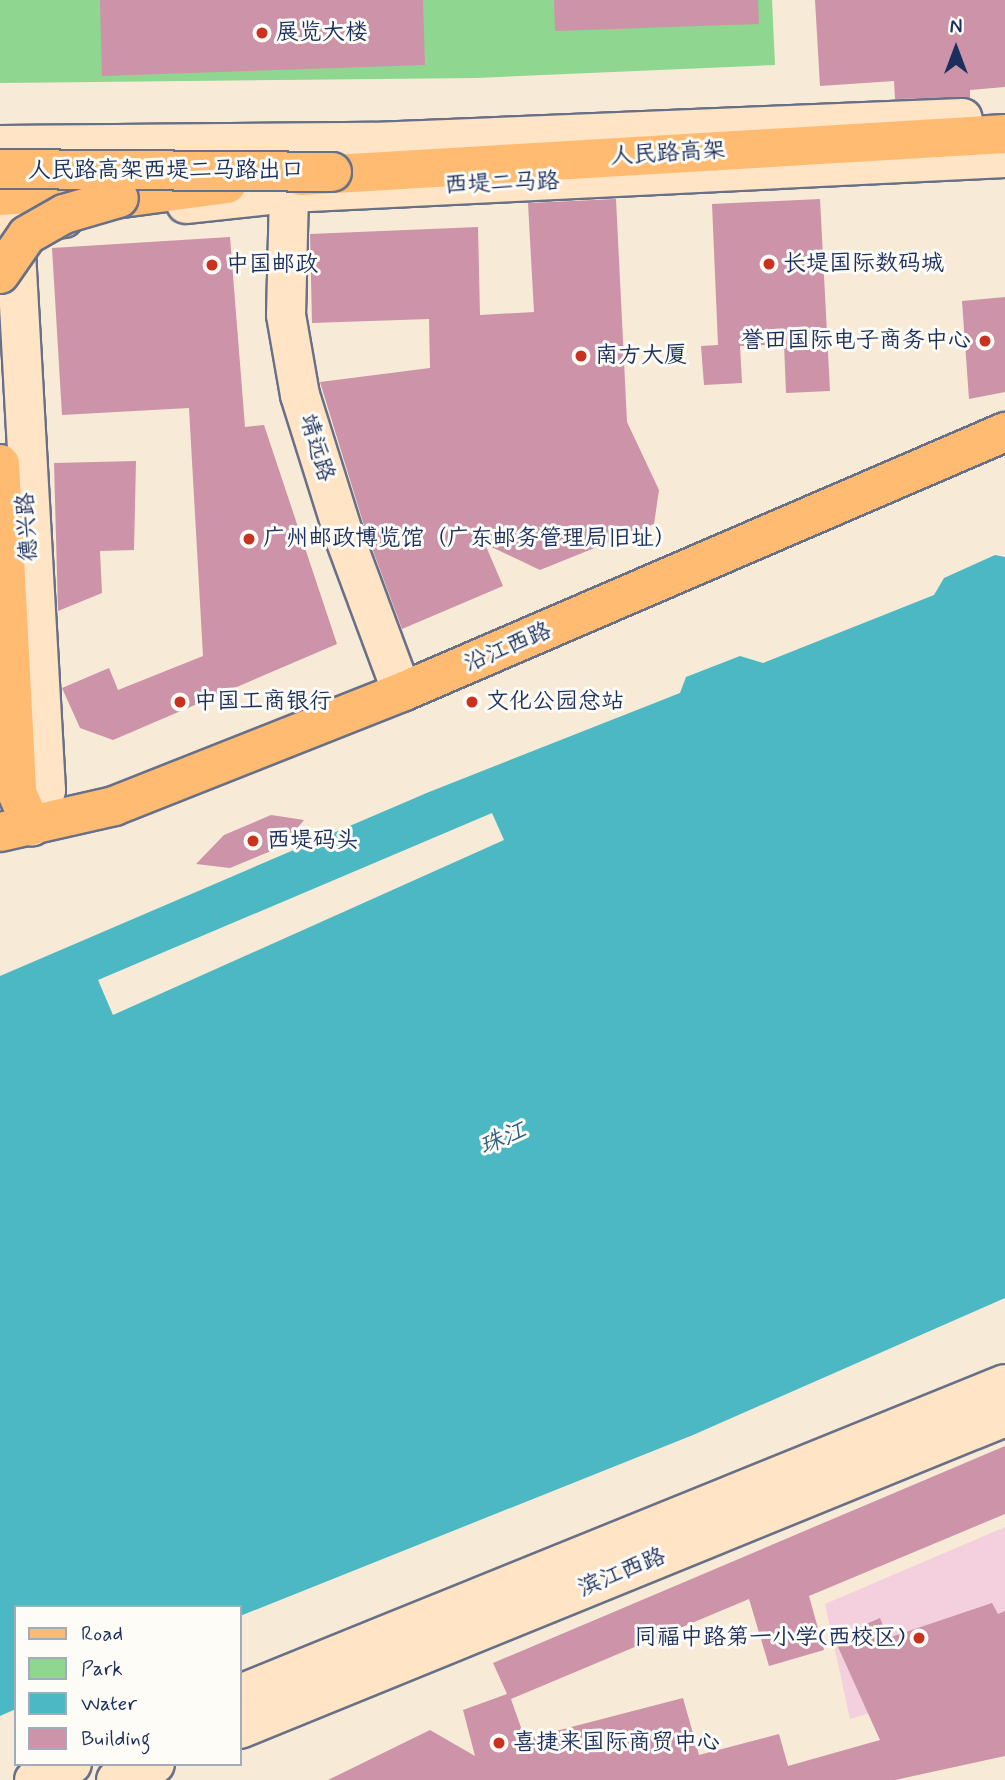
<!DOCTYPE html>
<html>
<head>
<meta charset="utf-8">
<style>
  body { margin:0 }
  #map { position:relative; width:1005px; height:1780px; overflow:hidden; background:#f7ead7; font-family:Mynerve,"LXGW WenKai TC",sans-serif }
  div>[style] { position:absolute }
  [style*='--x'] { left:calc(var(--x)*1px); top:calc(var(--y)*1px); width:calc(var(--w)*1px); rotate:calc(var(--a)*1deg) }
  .built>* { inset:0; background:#f4cfdd }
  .green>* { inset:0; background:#8fd690 }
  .water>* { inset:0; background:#4bb8c4 }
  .pier>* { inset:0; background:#f7ead7 }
  .building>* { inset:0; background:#cd93a8 }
  .roads { filter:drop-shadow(2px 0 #687088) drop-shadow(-2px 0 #687088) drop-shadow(0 2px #687088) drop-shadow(0 -2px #687088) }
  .secondary>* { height:38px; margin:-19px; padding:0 19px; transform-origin:19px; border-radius:19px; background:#ffe4c6 }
  .primary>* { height:38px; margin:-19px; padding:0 19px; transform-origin:19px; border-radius:19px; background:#febb71 }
  .highway>* { height:38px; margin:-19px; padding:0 19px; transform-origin:19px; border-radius:19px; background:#febb71 }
  .bridges { filter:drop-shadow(2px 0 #687088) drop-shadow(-2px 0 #687088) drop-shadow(0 2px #687088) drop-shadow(0 -2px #687088) }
  .primary-bridge>* { height:38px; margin:-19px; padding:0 19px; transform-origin:19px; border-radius:19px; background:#febb71 }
  .dots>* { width:19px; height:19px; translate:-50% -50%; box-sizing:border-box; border:4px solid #fdfcf7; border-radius:50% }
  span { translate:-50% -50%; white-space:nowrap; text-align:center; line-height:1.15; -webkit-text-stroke:6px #fdfcf7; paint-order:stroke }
  .poi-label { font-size:23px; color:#1b2f5e }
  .left { translate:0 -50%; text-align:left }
  .right { translate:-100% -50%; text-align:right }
  .street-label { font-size:23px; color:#1b2f5e }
  .water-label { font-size:24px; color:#2c5f82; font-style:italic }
  .legend { position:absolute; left:14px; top:1605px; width:228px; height:161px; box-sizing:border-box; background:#fdfcf7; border:2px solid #a3aaba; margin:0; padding:9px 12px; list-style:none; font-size:21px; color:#1b2f5e }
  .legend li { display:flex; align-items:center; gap:14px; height:35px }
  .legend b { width:35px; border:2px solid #a3aaba }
  .north { position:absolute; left:921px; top:14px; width:70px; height:70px; -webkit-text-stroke:5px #fdfcf7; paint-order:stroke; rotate:0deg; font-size:19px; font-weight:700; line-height:28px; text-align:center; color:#1b2f5e }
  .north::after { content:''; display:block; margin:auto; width:24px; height:32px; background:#1b2f5e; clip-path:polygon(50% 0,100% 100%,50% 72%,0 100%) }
</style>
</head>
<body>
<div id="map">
  <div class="built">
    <i style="clip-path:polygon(1005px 1527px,1005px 1672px,850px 1719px,825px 1604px)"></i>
  </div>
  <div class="green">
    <i style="clip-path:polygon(0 0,772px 0,775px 65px,476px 78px,0 83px)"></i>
  </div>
  <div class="water">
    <i style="clip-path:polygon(995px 555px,1005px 557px,1005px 1298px,693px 1435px,240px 1616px,240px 1607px,16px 1607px,16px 1709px,0 1716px,0 976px,429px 792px,680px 693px,686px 677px,740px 656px,763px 663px,934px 595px,944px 578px)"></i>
  </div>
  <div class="pier">
    <i style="clip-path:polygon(492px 813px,504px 840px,113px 1015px,98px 980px)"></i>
  </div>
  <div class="building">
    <i style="clip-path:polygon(100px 0,423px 0,425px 65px,102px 76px)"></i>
    <i style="clip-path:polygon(554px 0,758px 0,759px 24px,555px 31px)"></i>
    <i style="clip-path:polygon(815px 0,1005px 0,1005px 87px,970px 90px,970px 98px,895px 99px,894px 81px,820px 86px)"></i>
    <i style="clip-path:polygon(616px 199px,627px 422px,659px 490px,654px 524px,540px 570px,485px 544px,503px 586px,402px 629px,366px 532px,320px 382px,430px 368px,429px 319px,312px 323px,310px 234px,478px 227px,480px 315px,534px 312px,528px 203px)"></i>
    <i style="clip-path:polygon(820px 199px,830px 391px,786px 393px,784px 344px,740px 346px,742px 383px,704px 385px,701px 346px,718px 345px,712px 204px)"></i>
    <i style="clip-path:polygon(230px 237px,245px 427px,264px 425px,337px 644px,113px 740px,80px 728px,62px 688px,109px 668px,118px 690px,203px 656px,189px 408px,62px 415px,52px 248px)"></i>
    <i style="clip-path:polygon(1005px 297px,1005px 392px,969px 399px,962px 301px)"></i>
    <i style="clip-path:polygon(136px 461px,134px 550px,100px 551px,102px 593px,58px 611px,54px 463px)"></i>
    <i style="clip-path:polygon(271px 815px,304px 820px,283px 846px,230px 868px,196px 864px,224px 835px)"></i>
    <i style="clip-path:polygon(1005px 1446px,1005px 1514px,809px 1596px,824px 1650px,769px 1666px,749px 1599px,511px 1699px,525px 1739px,683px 1698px,699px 1755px,779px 1734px,788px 1766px,880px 1740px,834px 1638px,880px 1618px,888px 1638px,992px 1603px,998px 1614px,1005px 1611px,1005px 1756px,895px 1780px,328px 1780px,430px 1730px,475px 1756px,463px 1710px,507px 1694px,493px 1663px)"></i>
  </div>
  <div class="roads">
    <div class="secondary">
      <i style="--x:0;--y:145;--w:373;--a:-0.5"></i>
      <i style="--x:373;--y:142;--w:590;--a:-2.33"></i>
      <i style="--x:289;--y:193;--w:122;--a:91.4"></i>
      <i style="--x:286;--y:315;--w:81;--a:80.1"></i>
      <i style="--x:300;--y:395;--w:151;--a:72.6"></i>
      <i style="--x:345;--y:539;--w:163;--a:69.6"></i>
      <i style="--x:186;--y:204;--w:104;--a:-6.1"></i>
      <i style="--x:289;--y:193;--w:717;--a:-2.8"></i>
      <i style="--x:0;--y:225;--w:64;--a:-6.2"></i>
      <i style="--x:15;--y:234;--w:557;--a:86.81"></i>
      <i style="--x:46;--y:790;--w:39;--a:111"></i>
      <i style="--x:240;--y:1694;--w:825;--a:-22.06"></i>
      <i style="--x:240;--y:1729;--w:826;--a:-22.19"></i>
      <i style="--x:34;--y:1780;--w:41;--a:-22.8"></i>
      <i style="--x:116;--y:1780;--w:42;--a:-22.3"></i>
    </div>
    <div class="primary">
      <i style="--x:301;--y:176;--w:705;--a:-3.41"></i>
      <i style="--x:92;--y:202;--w:136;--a:-7.6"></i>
      <i style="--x:0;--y:464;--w:329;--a:87"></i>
      <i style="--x:17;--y:793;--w:36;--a:66"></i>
      <i style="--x:0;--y:832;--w:117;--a:-12.8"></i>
      <i style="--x:114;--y:806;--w:310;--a:-21.6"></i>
      <i style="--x:402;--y:692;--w:657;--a:-23.32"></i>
    </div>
    <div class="highway">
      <i style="--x:0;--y:196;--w:127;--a:-4.1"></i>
    </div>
  </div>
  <div class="bridges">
    <div class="primary-bridge">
      <i style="--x:0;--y:169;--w:332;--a:0.5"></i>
      <i style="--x:0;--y:274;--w:47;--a:-55.3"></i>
      <i style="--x:27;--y:235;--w:43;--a:-29.6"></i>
      <i style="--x:64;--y:214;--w:57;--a:-16.2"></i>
    </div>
  </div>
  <div class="dots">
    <i style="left:262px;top:33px;background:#c8321e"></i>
    <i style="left:769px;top:264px;background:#c8321e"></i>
    <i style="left:212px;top:265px;background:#c8321e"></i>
    <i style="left:985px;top:341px;background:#c8321e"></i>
    <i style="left:581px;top:356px;background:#c8321e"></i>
    <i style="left:249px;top:539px;background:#c8321e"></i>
    <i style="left:180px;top:702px;background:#c8321e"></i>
    <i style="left:472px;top:702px;background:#c8321e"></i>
    <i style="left:253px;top:841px;background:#c8321e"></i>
    <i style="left:919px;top:1638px;background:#c8321e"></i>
    <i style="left:499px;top:1743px;background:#c8321e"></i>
  </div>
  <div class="poi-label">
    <span class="left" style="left:276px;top:33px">展览大楼</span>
    <span class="left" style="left:783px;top:264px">长堤国际数码城</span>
    <span class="left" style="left:226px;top:265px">中国邮政</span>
    <span class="right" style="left:971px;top:341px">誉田国际电子商务中心</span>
    <span class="left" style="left:595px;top:356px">南方大厦</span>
    <span class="left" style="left:263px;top:539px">广州邮政博览馆（广东邮务管理局旧址）</span>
    <span class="left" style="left:194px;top:702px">中国工商银行</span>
    <span class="left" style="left:486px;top:702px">文化公园总站</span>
    <span class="left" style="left:267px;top:841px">西堤码头</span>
    <span class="right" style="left:905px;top:1638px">同福中路第一小学(西校区)</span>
    <span class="left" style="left:513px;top:1743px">喜捷来国际商贸中心</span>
  </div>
  <div class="street-label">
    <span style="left:668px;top:154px;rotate:-3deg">人民路高架</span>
    <span style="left:166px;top:171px">人民路高架西堤二马路出口</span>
    <span style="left:502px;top:184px;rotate:-2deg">西堤二马路</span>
    <span style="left:316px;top:448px;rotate:73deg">靖远路</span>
    <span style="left:28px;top:527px;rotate:-93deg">德兴路</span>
    <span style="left:508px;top:648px;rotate:-23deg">沿江西路</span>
    <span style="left:622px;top:1573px;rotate:-22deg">滨江西路</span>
  </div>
  <div class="water-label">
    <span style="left:503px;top:1139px;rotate:-23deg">珠江</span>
  </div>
  <ul class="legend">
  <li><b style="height:9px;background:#febb71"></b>Road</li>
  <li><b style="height:19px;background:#8fd690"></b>Park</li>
  <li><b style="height:19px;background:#4bb8c4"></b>Water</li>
  <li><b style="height:19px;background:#cd93a8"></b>Building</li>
  </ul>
  <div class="north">N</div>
</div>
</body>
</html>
